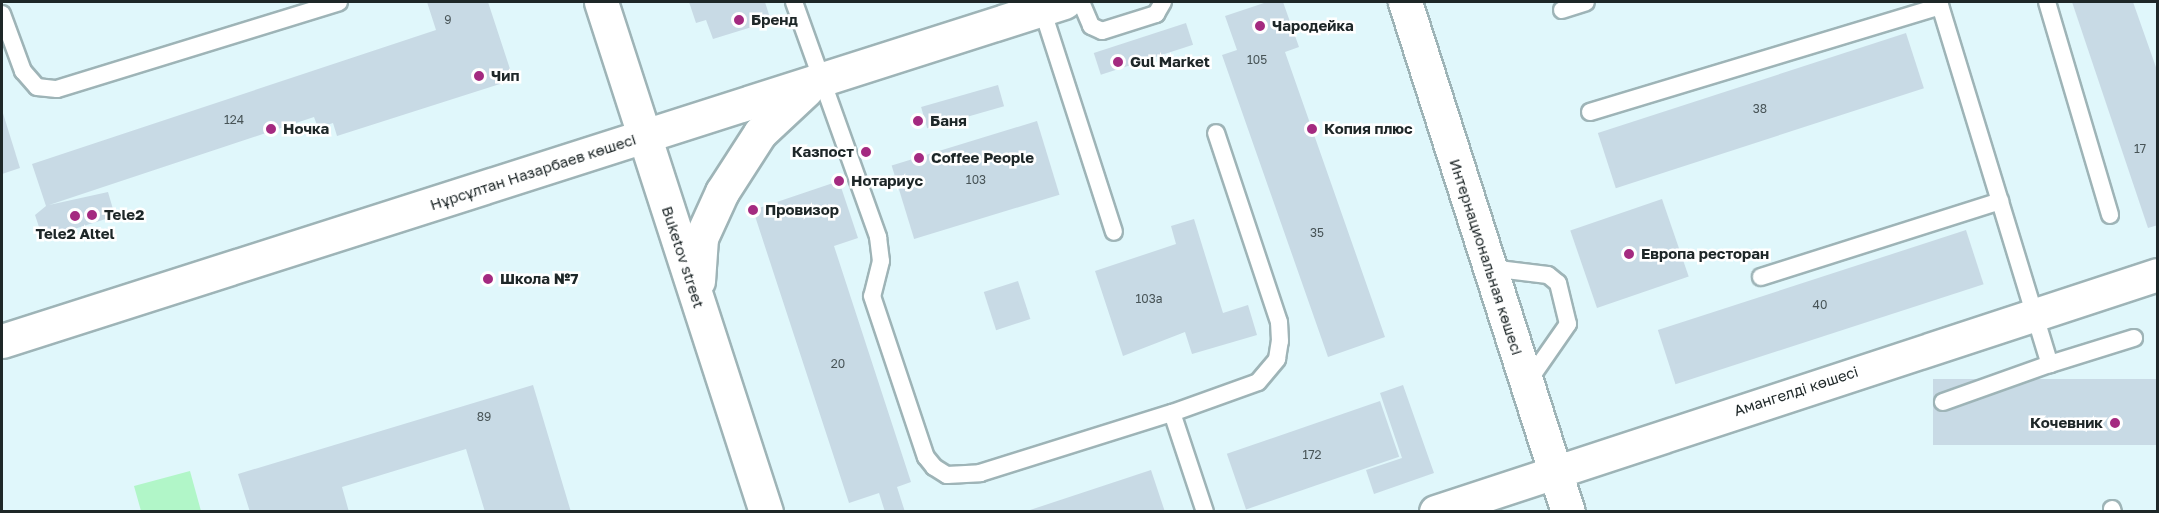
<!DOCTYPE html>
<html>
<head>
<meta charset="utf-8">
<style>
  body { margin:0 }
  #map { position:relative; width:2159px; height:513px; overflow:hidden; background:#e0f7fb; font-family:"Golos Text",sans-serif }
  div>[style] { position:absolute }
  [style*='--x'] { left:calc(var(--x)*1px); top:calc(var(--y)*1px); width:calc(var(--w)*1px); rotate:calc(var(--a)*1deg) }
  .green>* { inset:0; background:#b1f6c8 }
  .building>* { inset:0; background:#c8dae5; transform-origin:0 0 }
  .roads { filter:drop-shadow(2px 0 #9eb4b7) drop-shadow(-2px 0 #9eb4b7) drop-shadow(0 2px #9eb4b7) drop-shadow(0 -2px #9eb4b7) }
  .lane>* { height:16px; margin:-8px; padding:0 8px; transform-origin:8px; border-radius:8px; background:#fff }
  .street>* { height:32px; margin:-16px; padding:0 16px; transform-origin:16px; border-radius:16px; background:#fff }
  .secondary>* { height:33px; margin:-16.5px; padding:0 16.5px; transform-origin:16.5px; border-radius:16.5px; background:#fff }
  .dots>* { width:16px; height:16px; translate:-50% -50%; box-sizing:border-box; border:3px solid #fff; border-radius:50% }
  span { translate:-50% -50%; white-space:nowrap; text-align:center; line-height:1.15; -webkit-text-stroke:5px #fff; paint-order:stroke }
  .number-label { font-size:12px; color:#485457 }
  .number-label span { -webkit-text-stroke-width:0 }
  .poi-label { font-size:15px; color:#1e2728; font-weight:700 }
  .left { translate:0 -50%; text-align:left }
  .right { translate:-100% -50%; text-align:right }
  .street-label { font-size:15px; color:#1e2728 }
  .frame { position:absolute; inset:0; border:3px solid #1e2728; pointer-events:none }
</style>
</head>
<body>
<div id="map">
  <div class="green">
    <i style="clip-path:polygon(190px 471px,201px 511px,141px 511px,134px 486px)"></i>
  </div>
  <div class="building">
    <i style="clip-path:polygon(427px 2px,488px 2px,510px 69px,503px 83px,337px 136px,333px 123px,318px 128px,314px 117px,49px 205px,108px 192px,115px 216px,43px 239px,35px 215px,46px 206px,32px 164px,436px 30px)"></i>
    <i style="clip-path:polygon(689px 2px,765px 2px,771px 21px,713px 39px,706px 20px,696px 23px)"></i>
    <i style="clip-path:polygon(1267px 2px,1283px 2px,1299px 47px,1285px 52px,1385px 337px,1328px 357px,1222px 55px,1237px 50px,1225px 16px)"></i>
    <i style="clip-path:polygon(2072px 2px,2133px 2px,2158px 73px,2158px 225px,2148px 228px)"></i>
    <i style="left:1186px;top:23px;width:23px;height:97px;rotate:72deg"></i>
    <i style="left:1906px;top:33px;width:58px;height:324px;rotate:72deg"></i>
    <i style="left:998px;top:85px;width:22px;height:80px;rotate:74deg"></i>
    <i style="clip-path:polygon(2px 110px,20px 168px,2px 174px)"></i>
    <i style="left:1037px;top:121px;width:77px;height:152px;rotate:73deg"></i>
    <i style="clip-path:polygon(839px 181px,858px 238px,834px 246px,911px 482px,897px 487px,905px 512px,885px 512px,879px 493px,849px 503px,753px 210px)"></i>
    <i style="left:1662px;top:199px;width:82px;height:97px;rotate:71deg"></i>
    <i style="clip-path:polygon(1194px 219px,1223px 313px,1248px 305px,1257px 335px,1192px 354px,1185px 332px,1123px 356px,1095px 271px,1176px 244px,1171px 226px)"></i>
    <i style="left:1966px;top:230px;width:57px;height:324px;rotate:72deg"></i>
    <i style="left:1018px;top:281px;width:40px;height:36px;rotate:72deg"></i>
    <i style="left:2158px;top:379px;width:66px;height:225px;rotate:90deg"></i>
    <i style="clip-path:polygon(533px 385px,571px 512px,485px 512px,466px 449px,342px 487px,349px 512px,250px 512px,238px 474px)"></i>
    <i style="clip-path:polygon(1403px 385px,1434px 473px,1374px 494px,1366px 470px,1402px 458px,1380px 393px)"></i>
    <i style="left:1380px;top:401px;width:59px;height:162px;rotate:71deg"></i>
    <i style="clip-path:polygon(1151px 470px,1165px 512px,1028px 512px,1027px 511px)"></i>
  </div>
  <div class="roads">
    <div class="lane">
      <i style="--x:794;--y:2;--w:250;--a:70.3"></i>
      <i style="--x:878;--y:237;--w:24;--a:83"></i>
      <i style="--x:881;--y:261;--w:36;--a:104"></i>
      <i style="--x:872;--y:296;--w:170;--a:71.5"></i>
      <i style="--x:926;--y:457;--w:13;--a:51"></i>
      <i style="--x:934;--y:467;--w:15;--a:32"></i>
      <i style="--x:947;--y:475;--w:33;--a:-3"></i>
      <i style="--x:980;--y:473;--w:201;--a:-17.4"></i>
      <i style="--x:1081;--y:2;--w:26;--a:67"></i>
      <i style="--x:1091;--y:26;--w:12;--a:24"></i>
      <i style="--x:1102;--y:31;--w:57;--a:-17.5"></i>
      <i style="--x:1156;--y:14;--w:14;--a:-60"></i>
      <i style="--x:1939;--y:2;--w:379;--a:73"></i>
      <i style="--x:2050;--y:364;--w:88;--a:-17.2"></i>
      <i style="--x:2047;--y:2;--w:222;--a:73.5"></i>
      <i style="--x:1042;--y:9;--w:234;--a:72.1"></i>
      <i style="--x:1562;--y:10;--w:25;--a:-18"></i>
      <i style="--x:2;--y:14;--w:61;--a:69.8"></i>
      <i style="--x:23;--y:71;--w:21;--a:49"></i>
      <i style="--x:37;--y:87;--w:20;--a:6"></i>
      <i style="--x:57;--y:89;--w:295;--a:-17.1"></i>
      <i style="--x:1590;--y:112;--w:366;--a:-16.8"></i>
      <i style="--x:1490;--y:268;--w:58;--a:6.9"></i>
      <i style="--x:1548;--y:275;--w:13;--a:39"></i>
      <i style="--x:1558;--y:283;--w:42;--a:76.3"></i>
      <i style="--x:1568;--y:324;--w:72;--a:124.8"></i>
      <i style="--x:1761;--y:277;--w:251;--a:-17.6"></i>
      <i style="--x:1943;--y:402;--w:114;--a:-19.6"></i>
      <i style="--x:2112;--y:509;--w:3;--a:72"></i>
      <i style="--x:1205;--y:512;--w:104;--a:-108.4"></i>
      <i style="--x:1172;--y:413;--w:91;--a:-19.8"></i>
      <i style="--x:1258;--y:382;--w:30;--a:-50"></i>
      <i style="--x:1277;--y:359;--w:18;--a:-81"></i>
      <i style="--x:1280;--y:341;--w:19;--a:-93"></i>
      <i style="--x:1279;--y:322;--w:199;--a:-108.4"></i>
    </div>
    <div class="street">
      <i style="--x:1436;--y:512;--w:760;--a:-18.17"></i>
    </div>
    <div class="secondary">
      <i style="--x:601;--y:2;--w:536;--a:72.07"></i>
      <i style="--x:1405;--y:2;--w:535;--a:72.28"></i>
      <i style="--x:698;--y:281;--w:43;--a:-86"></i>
      <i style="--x:701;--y:238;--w:51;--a:-65.5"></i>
      <i style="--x:722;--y:192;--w:70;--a:-57.2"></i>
      <i style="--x:760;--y:133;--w:63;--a:-43.1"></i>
      <i style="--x:2;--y:341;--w:1115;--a:-17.7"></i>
    </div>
  </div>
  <div class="dots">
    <i style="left:739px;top:20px;background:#a42a80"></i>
    <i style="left:1260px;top:26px;background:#a42a80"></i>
    <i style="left:1118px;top:62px;background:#a42a80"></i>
    <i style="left:479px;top:76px;background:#a42a80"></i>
    <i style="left:918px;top:121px;background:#a42a80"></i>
    <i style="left:271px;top:129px;background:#a42a80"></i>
    <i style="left:1312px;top:129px;background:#a42a80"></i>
    <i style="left:866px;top:152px;background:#a42a80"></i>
    <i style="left:919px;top:158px;background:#a42a80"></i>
    <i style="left:839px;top:181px;background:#a42a80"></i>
    <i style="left:753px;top:210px;background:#a42a80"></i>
    <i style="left:92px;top:215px;background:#a42a80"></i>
    <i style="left:75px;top:216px;background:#a42a80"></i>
    <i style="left:1629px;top:254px;background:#a42a80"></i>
    <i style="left:488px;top:279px;background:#a42a80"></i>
    <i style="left:2115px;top:423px;background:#a42a80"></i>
  </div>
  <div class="number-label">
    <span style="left:448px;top:20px">9</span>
    <span style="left:1257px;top:60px">105</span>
    <span style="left:1760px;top:109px">38</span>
    <span style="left:234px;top:120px">124</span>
    <span style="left:2140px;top:149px">17</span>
    <span style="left:976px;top:180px">103</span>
    <span style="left:1317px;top:233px">35</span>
    <span style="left:1149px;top:299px">103а</span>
    <span style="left:1820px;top:305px">40</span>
    <span style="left:838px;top:364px">20</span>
    <span style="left:484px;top:417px">89</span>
    <span style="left:1312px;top:455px">172</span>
  </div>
  <div class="poi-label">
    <span class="left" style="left:751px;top:20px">Бренд</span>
    <span class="left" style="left:1272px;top:26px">Чародейка</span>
    <span class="left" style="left:1130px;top:62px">Gul Market</span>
    <span class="left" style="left:491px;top:76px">Чип</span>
    <span class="left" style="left:930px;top:121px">Баня</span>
    <span class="left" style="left:283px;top:129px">Ночка</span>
    <span class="left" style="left:1324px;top:129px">Копия плюс</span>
    <span class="right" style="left:854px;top:152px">Казпост</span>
    <span class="left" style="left:931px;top:158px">Coffee People</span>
    <span class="left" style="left:851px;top:181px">Нотариус</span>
    <span class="left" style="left:765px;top:210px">Провизор</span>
    <span class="left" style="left:104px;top:215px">Tele2</span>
    <span style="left:75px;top:234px">Tele2 Altel</span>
    <span class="left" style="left:1641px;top:254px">Европа ресторан</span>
    <span class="left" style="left:500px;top:279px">Школа №7</span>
    <span class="right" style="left:2103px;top:423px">Кочевник</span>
  </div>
  <div class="street-label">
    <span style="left:533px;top:172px;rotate:-18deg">Нұрсұлтан Назарбаев көшесі</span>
    <span style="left:683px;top:257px;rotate:72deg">Buketov street</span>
    <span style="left:1486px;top:257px;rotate:72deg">Интернациональная көшесі</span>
    <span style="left:1796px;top:391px;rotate:-18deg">Амангелді көшесі</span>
  </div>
  <div class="frame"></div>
</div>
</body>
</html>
